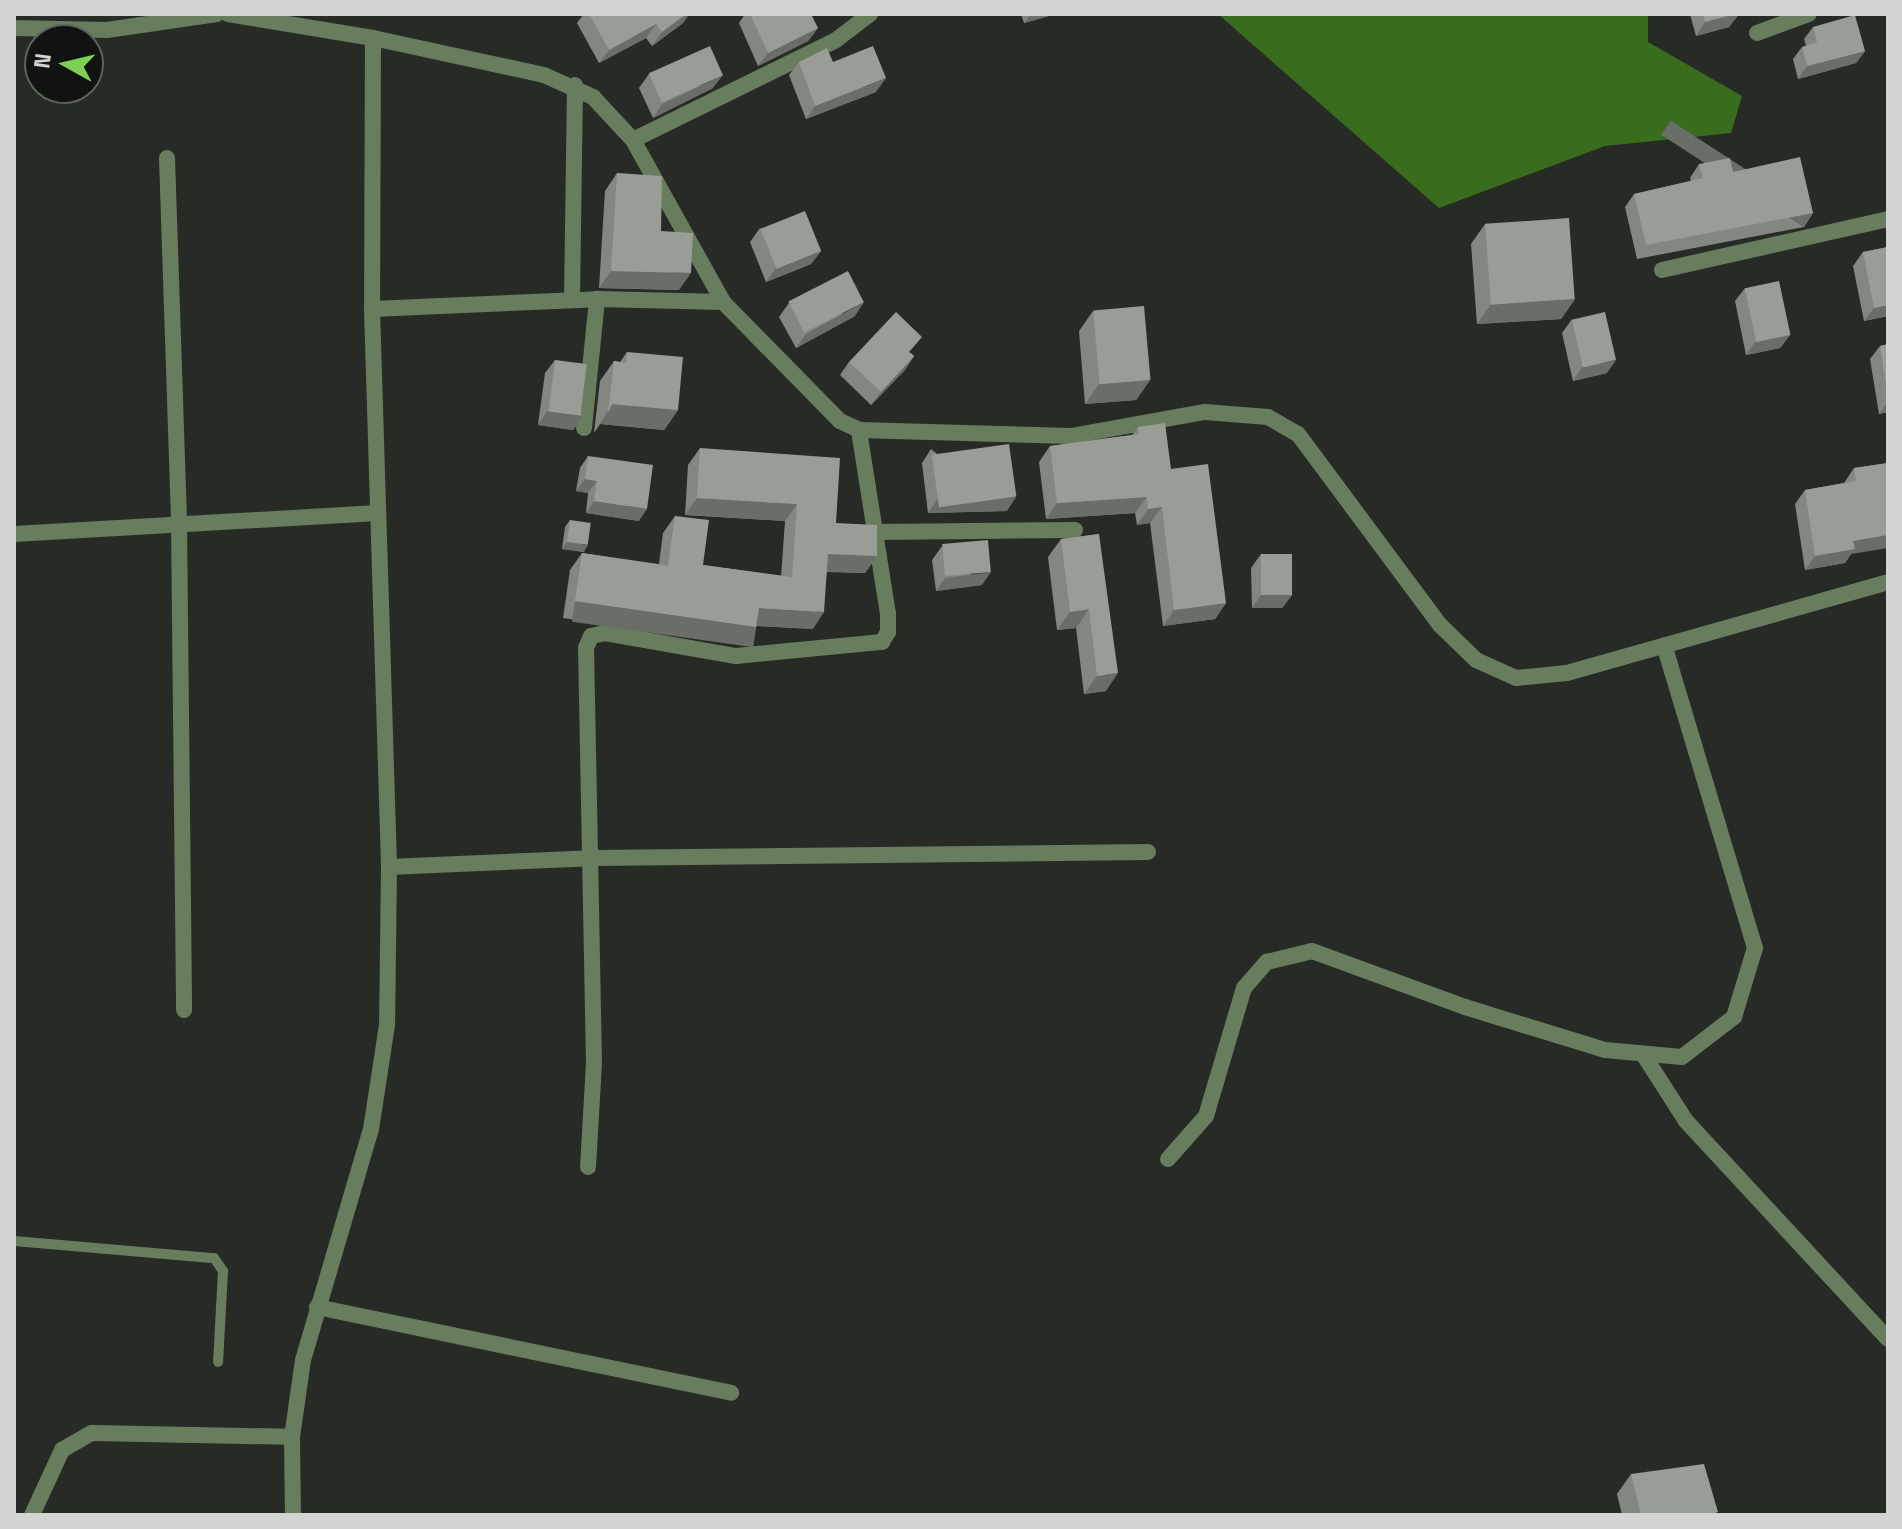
<!DOCTYPE html>
<html>
<head>
<meta charset="utf-8">
<style>
  body { margin:0 }
  #map { position:relative; width:1902px; height:1529px; overflow:hidden; background:#272b25; font-family:"Space Grotesk",sans-serif }
  div>[style] { position:absolute }
  [style*='--x'] { left:calc(var(--x)*1px); top:calc(var(--y)*1px); width:calc(var(--w)*1px); rotate:calc(var(--a)*1deg) }
  .forest>* { inset:0; background:#3a6c1d }
  .lane>* { height:10px; margin:-5px; padding:0 5px; transform-origin:5px; border-radius:5px; background:#677d5d }
  .street>* { height:16px; margin:-8px; padding:0 8px; transform-origin:8px; border-radius:8px; background:#677d5d }
  .wall>* { inset:0; background:#838781 }
  .shaded-wall>* { inset:0; background:#6a6e69; transform-origin:0 0 }
  .building>* { inset:0; background:#989d96; transform-origin:0 0 }
  span { translate:-50% -50%; white-space:nowrap; text-align:center; line-height:1.15; -webkit-text-stroke:8px #111310; paint-order:stroke }
  .frame { position:absolute; inset:0; border:16px solid #d2d5d1; pointer-events:none }
  .north { position:absolute; left:24px; top:24px; width:80px; height:80px; box-sizing:border-box; background:#111310; border:2px solid #5e615d; border-radius:50%; rotate:278deg; font-size:22px; font-weight:700; line-height:32px; text-align:center; color:#d2d5d1 }
  .north::after { content:''; display:block; margin:auto; width:28px; height:36px; background:#7ed053; clip-path:polygon(50% 0,100% 100%,50% 72%,0 100%) }
</style>
</head>
<body>
<div id="map">
  <div class="forest">
    <i style="clip-path:polygon(1218px 14px,1648px 14px,1648px 42px,1742px 96px,1731px 133px,1605px 146px,1439px 208px)"></i>
  </div>
  <div class="lane">
    <i style="--x:14;--y:1241;--w:201;--a:4.9"></i>
    <i style="--x:214;--y:1258;--w:16;--a:55"></i>
    <i style="--x:223;--y:1271;--w:91;--a:93.1"></i>
  </div>
  <div class="street">
    <i style="--x:228;--y:14;--w:147;--a:9.4"></i>
    <i style="--x:373;--y:38;--w:271;--a:90.2"></i>
    <i style="--x:372;--y:309;--w:558;--a:88.25"></i>
    <i style="--x:389;--y:867;--w:158;--a:90.7"></i>
    <i style="--x:387;--y:1025;--w:105;--a:98.7"></i>
    <i style="--x:371;--y:1129;--w:241;--a:106.4"></i>
    <i style="--x:303;--y:1360;--w:78;--a:98.1"></i>
    <i style="--x:292;--y:1437;--w:78;--a:89.3"></i>
    <i style="--x:14;--y:28;--w:93;--a:1.2"></i>
    <i style="--x:107;--y:30;--w:111;--a:-8.3"></i>
    <i style="--x:1757;--y:33;--w:55;--a:-20.1"></i>
    <i style="--x:373;--y:38;--w:175;--a:12.2"></i>
    <i style="--x:544;--y:75;--w:54;--a:24.2"></i>
    <i style="--x:593;--y:97;--w:59;--a:47.1"></i>
    <i style="--x:633;--y:140;--w:185;--a:60.9"></i>
    <i style="--x:723;--y:302;--w:167;--a:45.5"></i>
    <i style="--x:840;--y:421;--w:21;--a:25"></i>
    <i style="--x:859;--y:430;--w:212;--a:1.6"></i>
    <i style="--x:1071;--y:436;--w:136;--a:-10.2"></i>
    <i style="--x:1205;--y:412;--w:63;--a:4.5"></i>
    <i style="--x:1268;--y:417;--w:34;--a:30"></i>
    <i style="--x:1298;--y:434;--w:238;--a:53.4"></i>
    <i style="--x:1440;--y:625;--w:50;--a:44.2"></i>
    <i style="--x:1476;--y:660;--w:44;--a:24.2"></i>
    <i style="--x:1516;--y:678;--w:51;--a:-5.6"></i>
    <i style="--x:1567;--y:673;--w:334;--a:-15.8"></i>
    <i style="--x:633;--y:140;--w:226;--a:-26.2"></i>
    <i style="--x:836;--y:40;--w:43;--a:-37.4"></i>
    <i style="--x:167;--y:158;--w:365;--a:88.1"></i>
    <i style="--x:179;--y:523;--w:487;--a:89.4"></i>
    <i style="--x:1662;--y:270;--w:232;--a:-12.7"></i>
    <i style="--x:572;--y:300;--w:215;--a:-89.2"></i>
    <i style="--x:372;--y:309;--w:225;--a:-2.5"></i>
    <i style="--x:597;--y:299;--w:126;--a:1.4"></i>
    <i style="--x:584;--y:428;--w:130;--a:-84.2"></i>
    <i style="--x:878;--y:532;--w:197;--a:-0.6"></i>
    <i style="--x:14;--y:534;--w:364;--a:-3.3"></i>
    <i style="--x:389;--y:867;--w:203;--a:-2.5"></i>
    <i style="--x:592;--y:858;--w:556;--a:-0.62"></i>
    <i style="--x:1643;--y:1054;--w:80;--a:57.3"></i>
    <i style="--x:1686;--y:1121;--w:297;--a:47.2"></i>
    <i style="--x:1168;--y:1159;--w:57;--a:-48.5"></i>
    <i style="--x:1206;--y:1116;--w:134;--a:-73.5"></i>
    <i style="--x:1244;--y:988;--w:35;--a:-49"></i>
    <i style="--x:1267;--y:962;--w:46;--a:-13.7"></i>
    <i style="--x:1312;--y:951;--w:163;--a:20.1"></i>
    <i style="--x:1465;--y:1007;--w:146;--a:17.1"></i>
    <i style="--x:1605;--y:1050;--w:77;--a:5.2"></i>
    <i style="--x:1682;--y:1057;--w:66;--a:-37.6"></i>
    <i style="--x:1734;--y:1017;--w:72;--a:-73.1"></i>
    <i style="--x:1755;--y:948;--w:316;--a:-106.7"></i>
    <i style="--x:588;--y:1167;--w:104;--a:-86.7"></i>
    <i style="--x:594;--y:1063;--w:415;--a:-91.1"></i>
    <i style="--x:586;--y:648;--w:13;--a:-67"></i>
    <i style="--x:591;--y:636;--w:14;--a:-12"></i>
    <i style="--x:605;--y:633;--w:133;--a:10"></i>
    <i style="--x:736;--y:656;--w:147;--a:-5.5"></i>
    <i style="--x:882;--y:642;--w:12;--a:-59"></i>
    <i style="--x:888;--y:632;--w:18;--a:-90"></i>
    <i style="--x:888;--y:614;--w:186;--a:-99"></i>
    <i style="--x:317;--y:1307;--w:423;--a:11.7"></i>
    <i style="--x:32;--y:1515;--w:72;--a:-65.2"></i>
    <i style="--x:62;--y:1450;--w:34;--a:-30"></i>
    <i style="--x:92;--y:1433;--w:200;--a:1.1"></i>
  </div>
  <div class="wall">
    <i style="clip-path:polygon(584px 14px,689px 14px,683px 23px,652px 46px,646px 38px,599px 63px,577px 23px)"></i>
    <i style="clip-path:polygon(745px 14px,750px 14px,818px 28px,808px 41px,758px 66px,739px 23px)"></i>
    <i style="clip-path:polygon(1021px 14px,1056px 14px,1024px 23px)"></i>
    <i style="clip-path:polygon(1690px 14px,1739px 14px,1729px 27px,1696px 36px)"></i>
    <i style="clip-path:polygon(1813px 27px,1865px 51px,1856px 63px,1798px 79px,1793px 59px,1802px 47px,1806px 46px,1804px 39px)"></i>
    <i style="clip-path:polygon(799px 62px,876px 92px,806px 119px,789px 75px)"></i>
    <i style="clip-path:polygon(649px 74px,713px 88px,653px 118px,639px 88px)"></i>
    <i style="clip-path:polygon(1699px 164px,1733px 172px,1813px 213px,1804px 227px,1637px 259px,1625px 207px,1634px 194px,1691px 181px,1690px 178px)"></i>
    <i style="clip-path:polygon(617px 173px,661px 231px,679px 290px,599px 288px,605px 191px)"></i>
    <i style="clip-path:polygon(1485px 224px,1575px 299px,1561px 319px,1477px 324px,1471px 244px)"></i>
    <i style="clip-path:polygon(760px 228px,821px 251px,811px 264px,766px 282px,750px 242px)"></i>
    <i style="clip-path:polygon(1888px 247px,1888px 316px,1864px 321px,1853px 266px,1863px 252px)"></i>
    <i style="clip-path:polygon(1745px 288px,1790px 335px,1780px 348px,1746px 355px,1735px 301px)"></i>
    <i style="clip-path:polygon(789px 303px,855px 316px,796px 348px,779px 317px)"></i>
    <i style="clip-path:polygon(1093px 311px,1150px 380px,1136px 400px,1085px 404px,1079px 331px)"></i>
    <i style="clip-path:polygon(1572px 319px,1607px 373px,1573px 381px,1562px 333px)"></i>
    <i style="clip-path:polygon(1888px 344px,1888px 412px,1879px 414px,1870px 359px,1880px 346px)"></i>
    <i style="clip-path:polygon(627px 352px,678px 410px,664px 430px,600px 424px,594px 433px,600px 381px,614px 361px,620px 362px)"></i>
    <i style="clip-path:polygon(911px 353px,914px 356px,905px 370px,871px 405px,840px 375px,849px 362px)"></i>
    <i style="clip-path:polygon(555px 360px,583px 416px,573px 430px,538px 425px,545px 373px)"></i>
    <i style="clip-path:polygon(1138px 427px,1171px 469px,1226px 603px,1215px 619px,1163px 626px,1150px 523px,1137px 525px,1135px 513px,1046px 519px,1039px 462px,1050px 446px,1132px 435px)"></i>
    <i style="clip-path:polygon(700px 448px,836px 523px,877px 556px,865px 573px,827px 572px,813px 629px,757px 626px,745px 644px,563px 618px,570px 570px,582px 553px,659px 564px,663px 533px,675px 516px,703px 565px,781px 576px,785px 521px,685px 515px,688px 465px)"></i>
    <i style="clip-path:polygon(931px 449px,1007px 511px,928px 513px,922px 463px)"></i>
    <i style="clip-path:polygon(588px 456px,639px 521px,586px 513px,588px 493px,576px 491px,580px 468px)"></i>
    <i style="clip-path:polygon(1888px 463px,1851px 554px,1845px 563px,1805px 570px,1795px 504px,1805px 490px,1844px 483px,1854px 468px)"></i>
    <i style="clip-path:polygon(570px 520px,584px 552px,562px 549px,565px 527px)"></i>
    <i style="clip-path:polygon(1099px 534px,1106px 691px,1084px 694px,1076px 628px,1057px 630px,1048px 557px,1061px 539px)"></i>
    <i style="clip-path:polygon(942px 546px,982px 585px,936px 591px,932px 560px)"></i>
    <i style="clip-path:polygon(1261px 554px,1292px 595px,1282px 608px,1252px 608px,1251px 568px)"></i>
    <i style="clip-path:polygon(1631px 1474px,1716px 1515px,1622px 1515px,1617px 1494px)"></i>
  </div>
  <div class="shaded-wall">
    <i style="clip-path:polygon(686px 14px,689px 14px,683px 23px,652px 46px,662px 32px)"></i>
    <i style="clip-path:polygon(1031px 14px,1056px 14px,1024px 23px)"></i>
    <i style="clip-path:polygon(1729px 14px,1739px 14px,1729px 27px,1696px 36px,1705px 22px)"></i>
    <i style="clip-path:polygon(656px 24px,646px 38px,599px 63px,609px 50px)"></i>
    <i style="clip-path:polygon(818px 28px,808px 41px,758px 66px,768px 53px)"></i>
    <i style="clip-path:polygon(1865px 51px,1856px 63px,1798px 79px,1807px 66px)"></i>
    <i style="clip-path:polygon(723px 75px,713px 88px,653px 118px,662px 104px)"></i>
    <i style="clip-path:polygon(886px 78px,876px 92px,806px 119px,815px 106px)"></i>
    <i style="left:1813px;top:213px;width:17px;height:170px;rotate:123deg"></i>
    <i style="clip-path:polygon(821px 251px,811px 264px,766px 282px,775px 269px)"></i>
    <i style="clip-path:polygon(611px 271px,691px 273px,679px 290px,599px 288px)"></i>
    <i style="clip-path:polygon(1575px 299px,1561px 319px,1477px 324px,1491px 304px)"></i>
    <i style="clip-path:polygon(864px 302px,855px 316px,796px 348px,806px 334px)"></i>
    <i style="clip-path:polygon(1888px 305px,1888px 316px,1864px 321px,1874px 308px)"></i>
    <i style="clip-path:polygon(1790px 335px,1780px 348px,1746px 355px,1755px 342px)"></i>
    <i style="clip-path:polygon(914px 356px,905px 370px,871px 405px,881px 392px)"></i>
    <i style="clip-path:polygon(1616px 360px,1607px 373px,1573px 381px,1582px 367px)"></i>
    <i style="clip-path:polygon(1150px 380px,1136px 400px,1085px 404px,1099px 384px)"></i>
    <i style="clip-path:polygon(1888px 402px,1888px 412px,1879px 414px)"></i>
    <i style="clip-path:polygon(612px 404px,678px 410px,664px 430px,600px 424px)"></i>
    <i style="clip-path:polygon(547px 411px,583px 416px,573px 430px,538px 425px)"></i>
    <i style="clip-path:polygon(585px 479px,597px 481px,588px 493px,576px 491px)"></i>
    <i style="clip-path:polygon(1016px 497px,1007px 511px,928px 513px,937px 500px)"></i>
    <i style="clip-path:polygon(1147px 497px,1135px 513px,1046px 519px,1057px 503px)"></i>
    <i style="clip-path:polygon(697px 498px,797px 504px,785px 521px,685px 515px)"></i>
    <i style="clip-path:polygon(594px 501px,647px 509px,639px 521px,586px 513px)"></i>
    <i style="clip-path:polygon(1162px 507px,1150px 523px,1137px 525px,1148px 509px)"></i>
    <i style="clip-path:polygon(1888px 534px,1888px 548px,1851px 554px,1845px 563px,1805px 570px,1815px 556px,1853px 541px)"></i>
    <i style="clip-path:polygon(567px 542px,588px 545px,584px 552px,562px 549px)"></i>
    <i style="clip-path:polygon(828px 554px,877px 556px,865px 573px,816px 571px)"></i>
    <i style="clip-path:polygon(991px 572px,982px 585px,936px 591px,945px 578px)"></i>
    <i style="clip-path:polygon(1261px 595px,1292px 595px,1282px 608px,1252px 608px)"></i>
    <i style="left:575px;top:601px;width:183px;height:21px;rotate:8deg"></i>
    <i style="clip-path:polygon(1226px 603px,1215px 619px,1163px 626px,1174px 610px)"></i>
    <i style="clip-path:polygon(759px 608px,824px 612px,813px 629px,747px 625px)"></i>
    <i style="clip-path:polygon(1089px 609px,1076px 628px,1057px 630px,1070px 612px)"></i>
    <i style="clip-path:polygon(1118px 673px,1106px 691px,1084px 694px,1097px 676px)"></i>
  </div>
  <div class="building">
    <i style="clip-path:polygon(589px 14px,686px 14px,662px 32px,656px 24px,609px 50px)"></i>
    <i style="clip-path:polygon(750px 14px,811px 14px,818px 28px,768px 53px)"></i>
    <i style="clip-path:polygon(1703px 14px,1736px 14px,1705px 22px)"></i>
    <i style="clip-path:polygon(1855px 15px,1865px 51px,1807px 66px,1802px 47px,1817px 42px,1813px 27px)"></i>
    <i style="left:710px;top:46px;width:32px;height:67px;rotate:66deg"></i>
    <i style="clip-path:polygon(873px 46px,886px 78px,815px 106px,799px 62px,827px 48px,833px 62px)"></i>
    <i style="clip-path:polygon(1800px 157px,1813px 213px,1646px 245px,1634px 194px,1703px 178px,1699px 164px,1730px 158px,1733px 172px)"></i>
    <i style="clip-path:polygon(617px 173px,662px 176px,661px 231px,693px 233px,691px 273px,611px 271px)"></i>
    <i style="left:805px;top:211px;width:43px;height:48px;rotate:68deg"></i>
    <i style="left:1569px;top:218px;width:81px;height:84px;rotate:86deg"></i>
    <i style="clip-path:polygon(1888px 247px,1888px 305px,1874px 308px,1863px 252px)"></i>
    <i style="left:848px;top:271px;width:35px;height:67px;rotate:63deg"></i>
    <i style="left:1779px;top:281px;width:55px;height:35px;rotate:78deg"></i>
    <i style="left:1144px;top:306px;width:74px;height:51px;rotate:85deg"></i>
    <i style="clip-path:polygon(896px 312px,922px 337px,909px 352px,914px 356px,881px 392px,849px 362px)"></i>
    <i style="left:1605px;top:312px;width:49px;height:34px;rotate:77deg"></i>
    <i style="clip-path:polygon(1888px 344px,1888px 396px,1880px 346px)"></i>
    <i style="clip-path:polygon(627px 352px,683px 357px,678px 410px,612px 404px,608px 413px,614px 361px,626px 363px)"></i>
    <i style="left:555px;top:360px;width:32px;height:52px;rotate:7deg"></i>
    <i style="clip-path:polygon(1165px 423px,1171px 469px,1208px 464px,1226px 603px,1174px 610px,1162px 507px,1148px 509px,1147px 497px,1057px 503px,1050px 446px,1139px 434px,1138px 427px)"></i>
    <i style="left:1009px;top:444px;width:53px;height:78px;rotate:82deg"></i>
    <i style="clip-path:polygon(700px 448px,840px 458px,836px 523px,877px 525px,877px 556px,828px 554px,824px 612px,759px 608px,756px 627px,575px 601px,582px 553px,668px 566px,675px 516px,709px 520px,703px 565px,792px 577px,797px 504px,697px 498px)"></i>
    <i style="clip-path:polygon(588px 456px,653px 465px,647px 509px,594px 501px,597px 481px,585px 479px)"></i>
    <i style="clip-path:polygon(1888px 463px,1888px 535px,1853px 541px,1855px 549px,1815px 556px,1805px 490px,1856px 481px,1854px 468px)"></i>
    <i style="left:570px;top:520px;width:21px;height:22px;rotate:8deg"></i>
    <i style="clip-path:polygon(1099px 534px,1118px 673px,1097px 676px,1089px 609px,1070px 612px,1061px 539px)"></i>
    <i style="left:988px;top:540px;width:32px;height:46px;rotate:85deg"></i>
    <i style="left:1261px;top:554px;width:31px;height:41px"></i>
    <i style="clip-path:polygon(1704px 1464px,1718px 1512px,1709px 1515px,1641px 1515px,1631px 1474px)"></i>
  </div>
  <div class="frame"></div>
  <div class="north">N</div>
</div>
</body>
</html>
